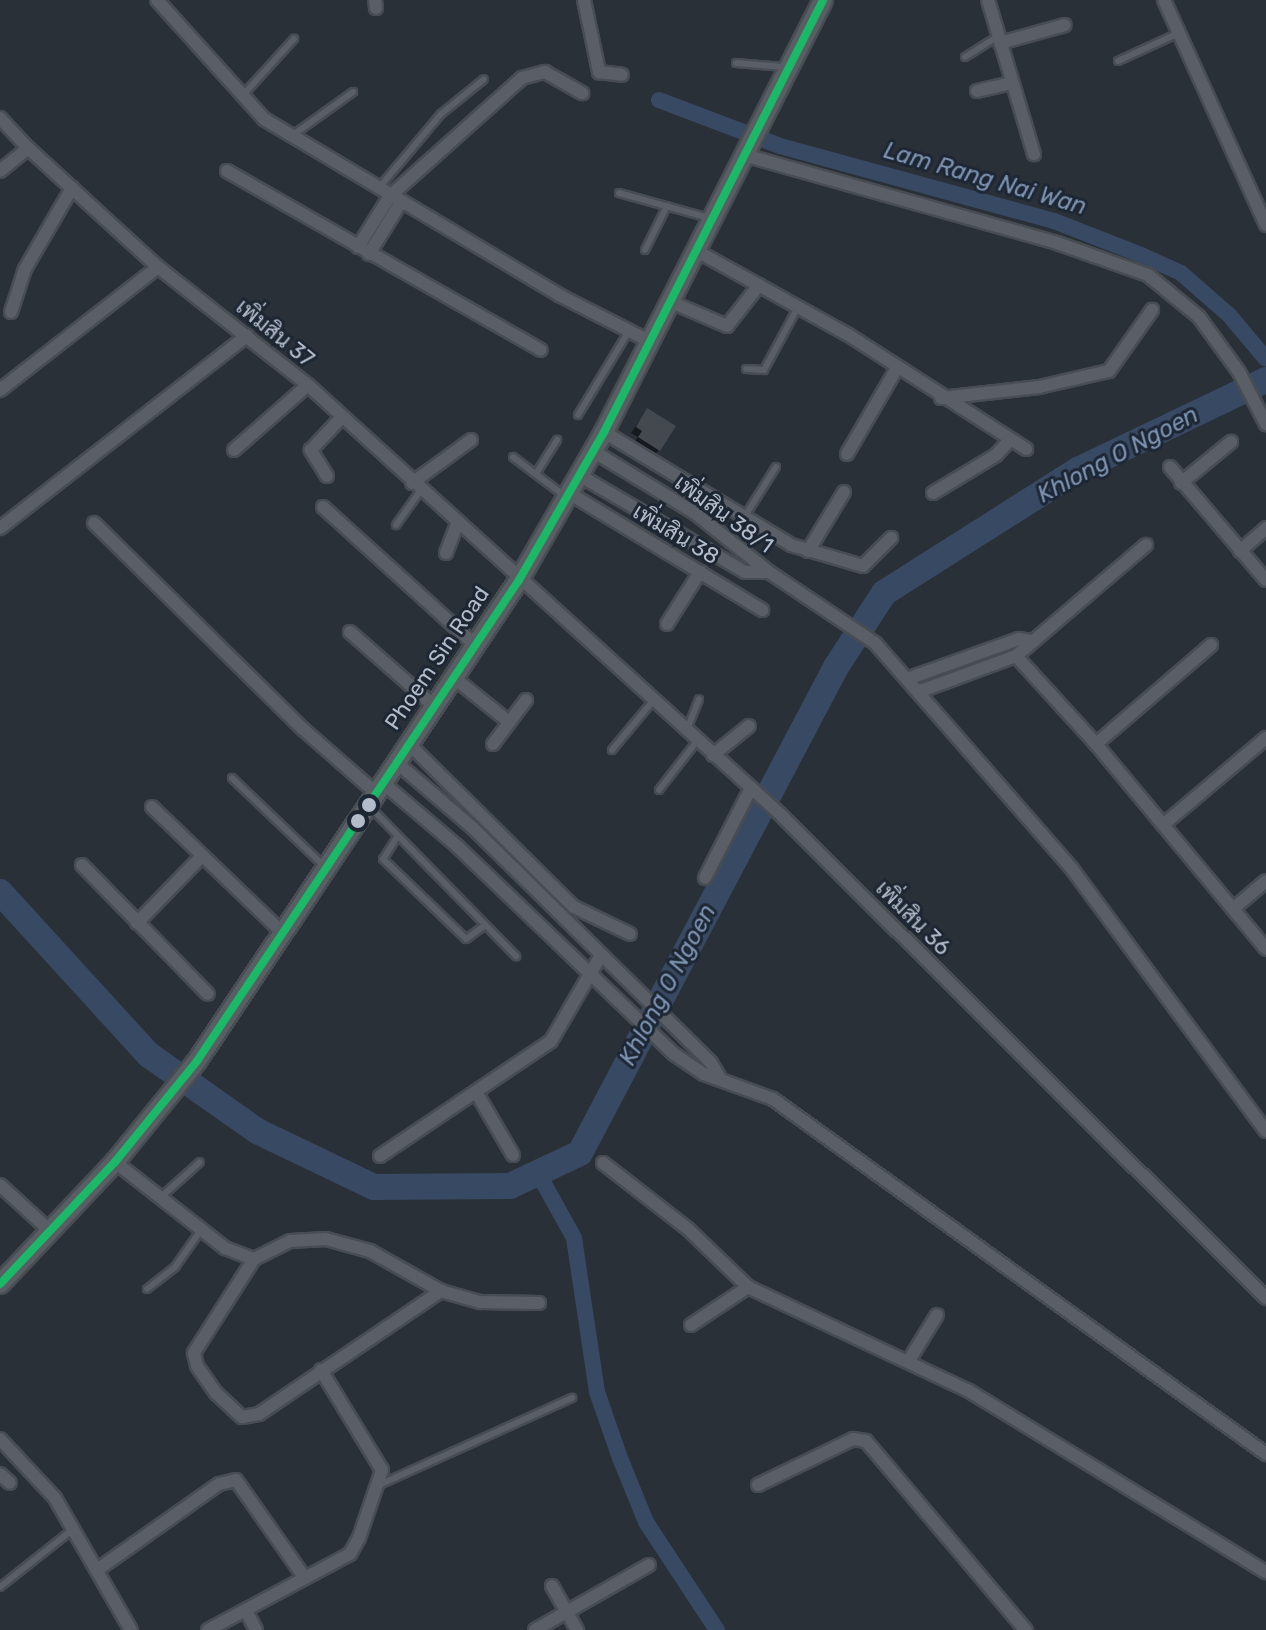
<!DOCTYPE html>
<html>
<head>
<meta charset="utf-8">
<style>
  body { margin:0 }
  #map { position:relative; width:1266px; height:1630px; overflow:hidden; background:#2a3038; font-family:Rubik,Sarabun,sans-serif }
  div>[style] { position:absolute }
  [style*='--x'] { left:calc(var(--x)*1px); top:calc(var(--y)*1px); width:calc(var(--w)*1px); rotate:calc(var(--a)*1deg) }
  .shadow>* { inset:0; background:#0007 }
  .canal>* { height:16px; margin:-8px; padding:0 8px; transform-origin:8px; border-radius:8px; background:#384963 }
  .river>* { height:26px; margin:-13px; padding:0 13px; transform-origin:13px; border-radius:13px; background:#384963 }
  .building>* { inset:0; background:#444950 }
  .roads { filter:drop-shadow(2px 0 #484c53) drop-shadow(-2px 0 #484c53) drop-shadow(0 2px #484c53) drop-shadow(0 -2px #484c53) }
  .lane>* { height:6px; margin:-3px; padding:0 3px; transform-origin:3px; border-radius:3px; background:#5a5e66 }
  .street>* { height:12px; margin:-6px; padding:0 6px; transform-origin:6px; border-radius:6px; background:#5a5e66 }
  .secondary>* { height:18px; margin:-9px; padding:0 9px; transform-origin:9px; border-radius:9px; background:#595d64 }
  .bus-1>* { height:8px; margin:-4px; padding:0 4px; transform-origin:4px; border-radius:4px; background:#1ab867 }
  .dots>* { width:22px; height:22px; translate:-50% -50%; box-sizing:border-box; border:4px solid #1d2633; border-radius:50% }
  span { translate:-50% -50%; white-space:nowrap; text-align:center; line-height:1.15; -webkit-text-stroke:6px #1d2633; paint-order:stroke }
  .street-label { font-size:22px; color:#b4bcc9 }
  .water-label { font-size:24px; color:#7c92b1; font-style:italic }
</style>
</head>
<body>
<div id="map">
  <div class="shadow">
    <i style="clip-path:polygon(647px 411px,659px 450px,653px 456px,634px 443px,638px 437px,631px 433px)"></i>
  </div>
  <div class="canal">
    <i style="--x:659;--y:100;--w:129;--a:20.8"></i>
    <i style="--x:780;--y:146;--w:284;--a:15.3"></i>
    <i style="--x:1054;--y:221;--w:93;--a:21.3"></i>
    <i style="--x:1141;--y:255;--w:44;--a:24.2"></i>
    <i style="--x:1181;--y:273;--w:64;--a:41.2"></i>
    <i style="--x:1229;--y:315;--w:57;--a:49.9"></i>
    <i style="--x:538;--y:1173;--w:74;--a:61"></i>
    <i style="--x:574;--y:1238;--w:156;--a:81.5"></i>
    <i style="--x:597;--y:1392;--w:70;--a:70.8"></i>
    <i style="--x:620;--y:1458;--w:69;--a:67.9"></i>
    <i style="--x:646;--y:1522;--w:129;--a:56.7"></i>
  </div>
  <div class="river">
    <i style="--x:0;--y:892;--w:221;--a:47.6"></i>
    <i style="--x:149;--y:1055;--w:132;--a:35.1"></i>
    <i style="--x:257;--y:1131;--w:130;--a:25.6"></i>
    <i style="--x:374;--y:1187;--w:136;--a:-0.4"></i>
    <i style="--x:510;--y:1186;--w:77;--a:-25.2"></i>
    <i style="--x:580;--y:1153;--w:549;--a:-62.22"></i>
    <i style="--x:836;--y:667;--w:88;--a:-57"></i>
    <i style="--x:884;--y:593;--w:230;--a:-32.4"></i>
    <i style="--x:1078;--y:470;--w:208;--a:-25.6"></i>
  </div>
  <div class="building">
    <i style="clip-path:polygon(647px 408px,676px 426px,660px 451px,638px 437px,642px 431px,636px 427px)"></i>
  </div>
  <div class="roads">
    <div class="lane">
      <i style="--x:965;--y:57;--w:40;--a:-32"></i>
      <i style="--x:1118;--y:61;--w:67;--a:-24.7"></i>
      <i style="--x:736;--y:63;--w:48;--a:4.8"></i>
      <i style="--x:243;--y:95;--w:76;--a:-47.7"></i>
      <i style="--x:293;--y:135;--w:74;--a:-35.6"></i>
      <i style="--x:378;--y:189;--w:98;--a:-50"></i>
      <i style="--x:441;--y:114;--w:55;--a:-39.1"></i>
      <i style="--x:619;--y:193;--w:93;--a:15.5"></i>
      <i style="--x:645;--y:250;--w:49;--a:-63.4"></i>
      <i style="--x:746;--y:369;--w:18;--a:3"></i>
      <i style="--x:764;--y:370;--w:72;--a:-61.6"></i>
      <i style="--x:578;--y:415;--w:100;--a:-58.8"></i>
      <i style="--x:513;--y:457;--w:65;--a:36.9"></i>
      <i style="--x:537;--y:472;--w:38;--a:-58"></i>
      <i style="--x:745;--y:516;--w:58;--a:-57.7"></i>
      <i style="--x:396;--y:525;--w:43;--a:-54.5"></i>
      <i style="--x:687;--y:729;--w:32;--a:-68"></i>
      <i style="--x:612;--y:750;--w:62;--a:-50.2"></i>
      <i style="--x:232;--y:778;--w:126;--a:43.7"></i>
      <i style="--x:659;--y:790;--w:62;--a:-52.2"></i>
      <i style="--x:370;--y:807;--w:209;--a:45.6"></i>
      <i style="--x:397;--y:837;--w:26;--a:122"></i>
      <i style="--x:383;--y:859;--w:115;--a:43.9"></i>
      <i style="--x:466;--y:939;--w:22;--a:-36"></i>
      <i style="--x:161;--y:1197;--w:52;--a:-41.9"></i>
      <i style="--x:147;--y:1289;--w:36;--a:-38"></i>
      <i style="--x:175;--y:1267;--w:45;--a:-54.9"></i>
      <i style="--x:379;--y:1485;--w:212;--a:-24.3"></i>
      <i style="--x:0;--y:1587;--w:90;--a:-38.3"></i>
    </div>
    <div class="street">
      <i style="--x:157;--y:0;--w:160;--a:48"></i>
      <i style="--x:264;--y:119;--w:344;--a:30.8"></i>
      <i style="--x:559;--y:295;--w:103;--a:27.1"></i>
      <i style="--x:375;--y:0;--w:8;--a:83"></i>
      <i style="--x:584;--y:0;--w:74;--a:78.2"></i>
      <i style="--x:599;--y:72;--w:23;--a:7"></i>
      <i style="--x:988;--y:0;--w:161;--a:73.4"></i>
      <i style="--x:1164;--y:0;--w:247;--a:65.6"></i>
      <i style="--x:1000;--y:43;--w:67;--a:-15.5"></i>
      <i style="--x:977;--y:91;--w:36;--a:-13"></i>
      <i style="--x:0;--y:118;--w:41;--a:47"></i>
      <i style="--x:744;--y:155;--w:325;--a:15.7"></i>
      <i style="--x:1057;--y:243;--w:96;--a:19.4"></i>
      <i style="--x:1148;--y:275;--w:66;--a:39.5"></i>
      <i style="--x:1199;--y:317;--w:68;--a:54"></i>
      <i style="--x:1239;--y:372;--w:59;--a:62.6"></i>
      <i style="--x:0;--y:171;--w:36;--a:-39"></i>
      <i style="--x:28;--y:148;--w:176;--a:42.5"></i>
      <i style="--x:158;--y:267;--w:191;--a:38.2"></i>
      <i style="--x:308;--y:385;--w:638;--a:42.27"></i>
      <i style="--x:780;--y:814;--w:686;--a:44.88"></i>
      <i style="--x:227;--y:171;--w:361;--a:29.7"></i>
      <i style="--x:358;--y:247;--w:60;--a:-57.9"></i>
      <i style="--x:390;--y:196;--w:177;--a:-41.8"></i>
      <i style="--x:522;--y:78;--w:24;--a:-15"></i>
      <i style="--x:545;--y:72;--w:43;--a:29.6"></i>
      <i style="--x:697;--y:251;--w:171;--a:29"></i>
      <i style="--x:847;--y:334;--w:213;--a:32.7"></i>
      <i style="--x:369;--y:254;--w:61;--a:-58.4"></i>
      <i style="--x:671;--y:302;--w:61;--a:23.2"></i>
      <i style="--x:727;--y:326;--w:52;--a:-52"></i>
      <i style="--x:11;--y:312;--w:45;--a:-72"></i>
      <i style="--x:25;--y:269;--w:94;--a:-59.9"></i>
      <i style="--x:0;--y:390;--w:200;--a:-37.9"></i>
      <i style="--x:941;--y:398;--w:99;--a:-6.4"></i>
      <i style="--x:1039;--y:387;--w:72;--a:-12.9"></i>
      <i style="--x:1109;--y:371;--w:75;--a:-54.8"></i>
      <i style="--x:604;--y:432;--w:218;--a:31.1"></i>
      <i style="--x:791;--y:545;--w:75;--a:16.3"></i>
      <i style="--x:863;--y:566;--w:40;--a:-45"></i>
      <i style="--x:234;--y:450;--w:98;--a:-41.3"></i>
      <i style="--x:593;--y:451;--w:119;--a:31.3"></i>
      <i style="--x:695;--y:513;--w:95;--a:38.6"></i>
      <i style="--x:769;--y:572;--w:128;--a:33.8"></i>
      <i style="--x:875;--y:643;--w:300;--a:48.9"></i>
      <i style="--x:1072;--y:869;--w:326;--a:53.5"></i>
      <i style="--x:847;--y:454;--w:99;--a:-59.8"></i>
      <i style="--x:1170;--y:467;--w:148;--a:49.7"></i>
      <i style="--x:579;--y:475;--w:192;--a:30.3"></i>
      <i style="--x:745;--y:572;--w:24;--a:0"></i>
      <i style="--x:327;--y:476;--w:31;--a:-122"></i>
      <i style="--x:311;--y:450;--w:45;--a:-46.8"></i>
      <i style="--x:412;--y:483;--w:73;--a:-36.1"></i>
      <i style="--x:1181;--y:483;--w:65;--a:-39.4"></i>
      <i style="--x:569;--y:493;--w:226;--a:31.2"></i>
      <i style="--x:933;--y:493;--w:74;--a:-31.1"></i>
      <i style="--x:996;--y:455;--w:21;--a:-47"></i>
      <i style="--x:323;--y:507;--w:202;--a:42.2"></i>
      <i style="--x:94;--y:523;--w:293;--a:44.6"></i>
      <i style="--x:303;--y:729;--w:97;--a:41.2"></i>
      <i style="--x:0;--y:528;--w:313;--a:-37.9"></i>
      <i style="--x:808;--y:551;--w:69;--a:-58.6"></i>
      <i style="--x:1240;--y:551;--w:35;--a:-41"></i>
      <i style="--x:446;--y:553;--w:30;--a:-69"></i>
      <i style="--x:667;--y:624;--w:62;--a:-57.6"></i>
      <i style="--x:350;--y:632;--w:112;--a:41.4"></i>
      <i style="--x:1016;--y:656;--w:119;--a:47.7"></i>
      <i style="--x:1096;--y:744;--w:266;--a:50.3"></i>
      <i style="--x:453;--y:677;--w:72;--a:38.8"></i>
      <i style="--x:907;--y:679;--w:119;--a:-19.7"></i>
      <i style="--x:1019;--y:639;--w:12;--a:9"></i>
      <i style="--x:918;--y:692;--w:104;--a:-20.2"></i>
      <i style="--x:1016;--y:656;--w:171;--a:-40.5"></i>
      <i style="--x:408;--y:743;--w:233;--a:44.7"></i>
      <i style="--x:574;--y:907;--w:62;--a:25.7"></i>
      <i style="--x:493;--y:744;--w:55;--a:-53.1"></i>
      <i style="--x:1096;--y:744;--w:152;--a:-40.7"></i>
      <i style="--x:713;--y:755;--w:46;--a:-38.9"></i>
      <i style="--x:396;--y:762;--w:101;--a:40.6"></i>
      <i style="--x:473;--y:828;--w:334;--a:44.6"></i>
      <i style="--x:711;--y:1063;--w:17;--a:59"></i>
      <i style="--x:383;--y:783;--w:97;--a:40.4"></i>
      <i style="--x:457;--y:846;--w:301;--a:43.8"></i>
      <i style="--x:674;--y:1054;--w:36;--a:34"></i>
      <i style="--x:704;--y:1074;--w:73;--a:19.9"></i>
      <i style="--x:773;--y:1099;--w:608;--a:35.76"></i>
      <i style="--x:152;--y:807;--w:182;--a:43.9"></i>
      <i style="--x:1163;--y:825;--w:135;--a:-40.2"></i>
      <i style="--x:82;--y:865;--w:180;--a:45.7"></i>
      <i style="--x:705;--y:878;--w:101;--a:-62.9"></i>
      <i style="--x:1233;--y:909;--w:43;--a:-40.3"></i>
      <i style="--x:137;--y:923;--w:93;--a:-45.9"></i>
      <i style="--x:476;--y:1092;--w:73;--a:59.6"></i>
      <i style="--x:380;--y:1156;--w:206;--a:-33.9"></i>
      <i style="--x:551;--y:1041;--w:99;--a:-59.8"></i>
      <i style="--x:115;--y:1162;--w:140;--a:38"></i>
      <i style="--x:225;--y:1248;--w:31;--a:21"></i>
      <i style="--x:254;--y:1259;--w:40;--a:-26.6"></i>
      <i style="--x:290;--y:1241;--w:36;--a:-3"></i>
      <i style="--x:326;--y:1239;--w:46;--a:15.3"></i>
      <i style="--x:370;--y:1251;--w:81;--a:29.4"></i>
      <i style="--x:441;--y:1291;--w:41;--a:15.8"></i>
      <i style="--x:480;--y:1302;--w:59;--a:1"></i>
      <i style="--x:603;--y:1163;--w:108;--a:37.8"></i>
      <i style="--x:688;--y:1229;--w:83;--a:44"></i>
      <i style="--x:748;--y:1287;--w:244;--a:25.2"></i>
      <i style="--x:969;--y:1391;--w:348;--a:31.4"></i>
      <i style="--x:0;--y:1185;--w:68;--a:42.6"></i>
      <i style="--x:254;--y:1259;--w:112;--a:122.6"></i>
      <i style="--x:194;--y:1353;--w:13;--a:77"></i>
      <i style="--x:197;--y:1366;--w:33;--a:55"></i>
      <i style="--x:216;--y:1393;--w:35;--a:43"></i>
      <i style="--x:242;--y:1417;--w:17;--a:-10"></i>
      <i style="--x:259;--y:1414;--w:220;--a:-34.1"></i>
      <i style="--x:691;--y:1325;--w:69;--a:-33.7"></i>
      <i style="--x:908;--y:1362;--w:55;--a:-58.3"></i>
      <i style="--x:0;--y:1439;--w:81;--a:47"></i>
      <i style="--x:55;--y:1498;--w:152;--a:60.1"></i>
      <i style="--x:0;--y:1474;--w:13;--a:42"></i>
      <i style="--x:758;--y:1485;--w:106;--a:-25.8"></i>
      <i style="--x:853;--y:1439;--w:13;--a:9"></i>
      <i style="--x:866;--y:1441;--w:248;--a:49.8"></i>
      <i style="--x:97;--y:1570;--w:149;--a:-35.2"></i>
      <i style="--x:219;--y:1484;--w:17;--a:-13"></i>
      <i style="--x:236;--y:1480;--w:120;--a:54.9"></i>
      <i style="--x:552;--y:1586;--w:51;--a:60.4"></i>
      <i style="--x:246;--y:1611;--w:21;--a:62"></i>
      <i style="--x:208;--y:1630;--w:161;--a:-28.2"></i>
      <i style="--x:350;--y:1554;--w:18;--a:-61"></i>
      <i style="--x:359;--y:1538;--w:72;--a:-71.3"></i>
      <i style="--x:382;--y:1470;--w:117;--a:-121.4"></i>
      <i style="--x:535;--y:1630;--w:131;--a:-29.7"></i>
    </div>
    <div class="secondary">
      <i style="--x:0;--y:1284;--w:168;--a:-46.7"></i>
      <i style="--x:115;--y:1162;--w:130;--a:-50.9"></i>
      <i style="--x:197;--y:1061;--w:579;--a:-56.2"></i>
      <i style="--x:519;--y:580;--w:171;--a:-60.1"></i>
      <i style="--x:604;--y:432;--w:484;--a:-63.1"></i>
    </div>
  </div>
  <div class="bus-1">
    <i style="--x:0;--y:1284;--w:168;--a:-46.7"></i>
    <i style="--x:115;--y:1162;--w:130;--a:-50.9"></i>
    <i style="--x:197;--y:1061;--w:579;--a:-56.2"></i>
    <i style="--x:519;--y:580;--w:171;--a:-60.1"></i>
    <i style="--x:604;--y:432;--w:484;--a:-63.1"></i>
  </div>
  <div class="dots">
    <i style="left:369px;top:805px;background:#b4bcc9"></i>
    <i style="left:358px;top:821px;background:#b4bcc9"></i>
  </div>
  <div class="street-label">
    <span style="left:275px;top:333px;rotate:39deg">เพิ่มสิน 37</span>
    <span style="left:724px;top:514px;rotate:36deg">เพิ่มสิน 38/1</span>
    <span style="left:676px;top:534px;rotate:31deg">เพิ่มสิน 38</span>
    <span style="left:437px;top:658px;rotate:-56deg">Phoem Sin Road</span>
    <span style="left:913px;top:918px;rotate:45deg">เพิ่มสิน 36</span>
  </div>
  <div class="water-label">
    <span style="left:985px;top:179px;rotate:16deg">Lam Rang Nai Wan</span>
    <span style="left:1118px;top:455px;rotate:-28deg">Khlong O Ngoen</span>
    <span style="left:668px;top:985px;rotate:-62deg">Khlong O Ngoen</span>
  </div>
</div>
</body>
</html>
